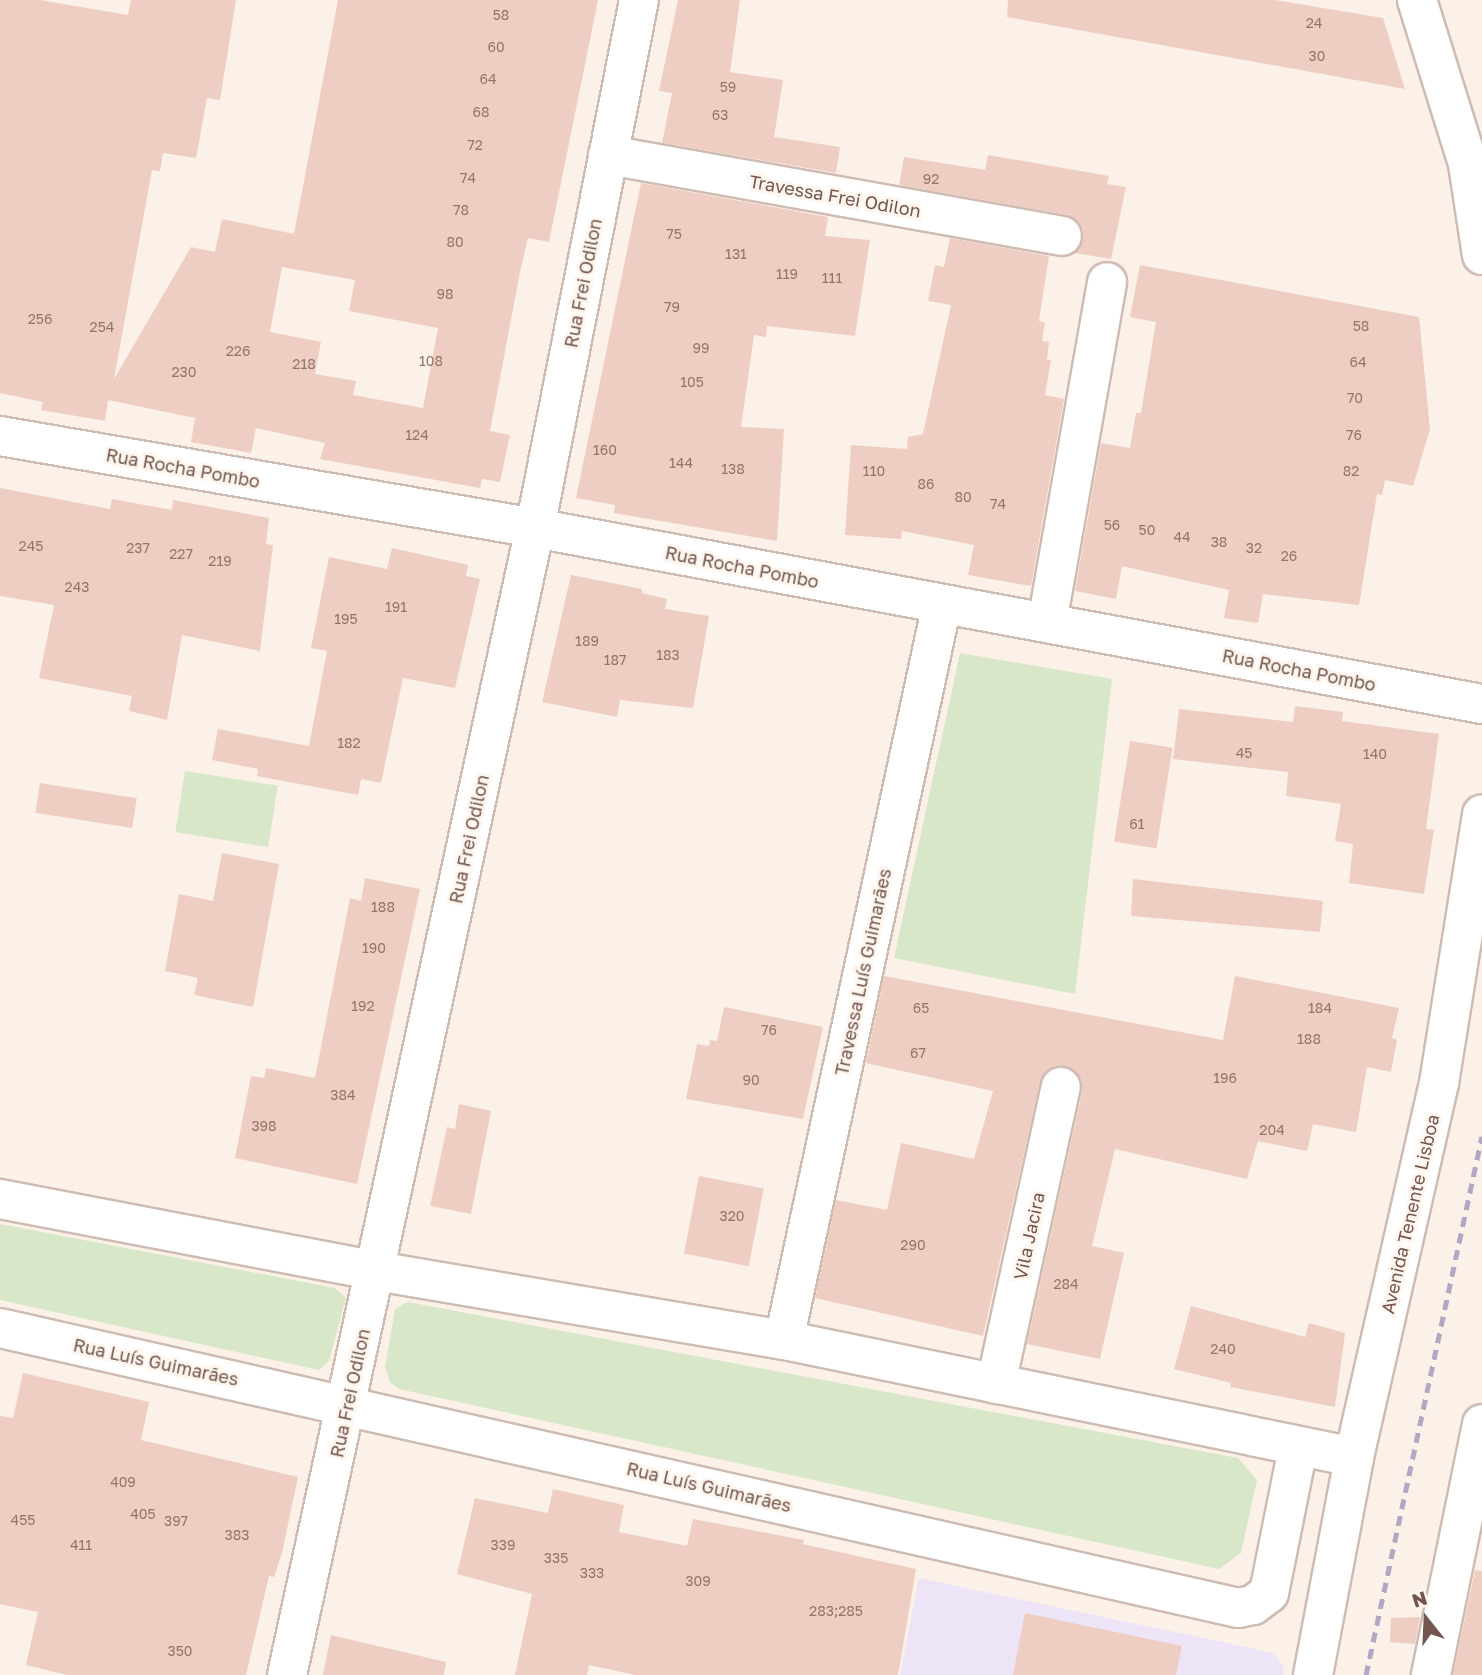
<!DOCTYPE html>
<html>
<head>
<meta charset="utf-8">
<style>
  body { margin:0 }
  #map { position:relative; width:1482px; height:1675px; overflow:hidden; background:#fbf1e8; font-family:"Golos Text",sans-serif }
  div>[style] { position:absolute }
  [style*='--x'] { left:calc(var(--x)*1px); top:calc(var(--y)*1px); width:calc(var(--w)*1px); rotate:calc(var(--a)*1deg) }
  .education>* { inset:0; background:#eee4f7 }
  .green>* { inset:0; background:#d8e7c7; transform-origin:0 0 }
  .building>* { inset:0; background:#eecec2; transform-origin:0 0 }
  .roads { filter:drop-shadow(2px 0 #cebbb2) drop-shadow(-2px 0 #cebbb2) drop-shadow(0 2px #cebbb2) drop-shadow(0 -2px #cebbb2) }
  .minor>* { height:38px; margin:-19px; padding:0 19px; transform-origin:19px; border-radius:19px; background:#fff }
  .rail>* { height:5px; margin-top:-2.5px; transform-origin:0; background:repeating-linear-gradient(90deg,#b3a7c4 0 10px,transparent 0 17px) }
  span { translate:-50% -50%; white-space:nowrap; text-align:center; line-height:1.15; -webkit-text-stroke:6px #fef6ee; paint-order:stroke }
  .number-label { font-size:14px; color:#92756b }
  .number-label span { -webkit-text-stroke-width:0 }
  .street-label { font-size:18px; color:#73574e }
  .north { position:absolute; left:1391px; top:1584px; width:70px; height:70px; -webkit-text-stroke:5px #fef6ee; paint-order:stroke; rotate:342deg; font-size:19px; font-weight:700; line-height:28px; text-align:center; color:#73574e }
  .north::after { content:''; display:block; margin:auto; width:24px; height:32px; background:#73574e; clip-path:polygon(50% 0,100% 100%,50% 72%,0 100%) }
</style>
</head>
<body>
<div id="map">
  <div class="education">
    <i style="clip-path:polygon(919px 1578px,1274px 1653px,1284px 1668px,1283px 1675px,900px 1675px)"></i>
  </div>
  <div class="green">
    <i style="clip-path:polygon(960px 653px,1112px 679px,1075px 994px,894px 958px)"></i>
    <i style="left:185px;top:771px;width:94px;height:62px;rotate:9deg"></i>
    <i style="clip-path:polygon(0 1224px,335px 1288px,346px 1298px,329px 1361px,319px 1370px,0 1300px)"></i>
    <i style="clip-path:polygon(408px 1302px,1238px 1458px,1257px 1480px,1241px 1553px,1219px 1569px,399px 1389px,390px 1382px,385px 1367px,395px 1309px)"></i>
  </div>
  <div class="building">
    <i style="clip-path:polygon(evenodd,0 0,40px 0,128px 15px,131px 0,236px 0,220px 100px,207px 98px,196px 158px,163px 153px,160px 171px,152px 170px,114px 379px,191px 247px,215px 252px,222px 219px,294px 234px,338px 0,598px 0,549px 242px,528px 238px,520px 272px,490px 431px,510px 435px,500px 482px,482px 479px,480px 488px,320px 459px,325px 443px,256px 428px,251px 453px,191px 442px,195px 418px,108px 400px,105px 421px,41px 410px,43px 402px,0 393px,0 0,282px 267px,355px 280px,349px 311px,438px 328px,423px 408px,353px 395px,356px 381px,315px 374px,321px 342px,270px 332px,282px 267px)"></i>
    <i style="clip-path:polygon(678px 0,740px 0,730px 72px,783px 80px,774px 137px,840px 147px,836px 173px,662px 143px,672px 93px,659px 91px)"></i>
    <i style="clip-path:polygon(1008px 0,1275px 0,1383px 18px,1405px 89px,1007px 17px)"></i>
    <i style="clip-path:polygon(988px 155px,1109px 176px,1107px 184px,1126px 187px,1111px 259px,1075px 253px,1083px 241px,1083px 229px,1067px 215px,899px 185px,904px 157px,985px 170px)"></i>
    <i style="clip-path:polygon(641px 183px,828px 217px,825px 236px,870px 240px,855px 336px,767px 326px,766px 337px,754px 335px,741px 427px,784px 429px,777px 541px,614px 513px,615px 505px,576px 498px)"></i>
    <i style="clip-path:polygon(950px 238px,1049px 256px,1039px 321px,1045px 323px,1042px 341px,1049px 342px,1047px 360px,1051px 360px,1045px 395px,1064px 399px,1031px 586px,968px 575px,974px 545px,902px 531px,901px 539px,845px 535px,851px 445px,907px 449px,908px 437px,923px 434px,951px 305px,928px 301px,935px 265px,944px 267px)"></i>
    <i style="clip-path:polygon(1140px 265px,1419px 317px,1430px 429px,1413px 486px,1385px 480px,1382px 495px,1377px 494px,1359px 605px,1263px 594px,1258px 623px,1224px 618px,1229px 590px,1122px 566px,1116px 599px,1075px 591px,1101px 443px,1130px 448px,1136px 413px,1141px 413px,1156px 322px,1130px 317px)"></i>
    <i style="clip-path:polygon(0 488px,110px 509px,112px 499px,172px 510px,173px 500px,269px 518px,266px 544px,273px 545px,260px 651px,182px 635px,167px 720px,129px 711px,132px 696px,39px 678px,54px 605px,0 596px)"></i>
    <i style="clip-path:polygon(392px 548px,468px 565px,466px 576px,480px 579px,455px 688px,403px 678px,381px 783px,361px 779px,358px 795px,257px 776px,258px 769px,212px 760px,218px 729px,309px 746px,327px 651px,311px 648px,329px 557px,387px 569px)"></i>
    <i style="clip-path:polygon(571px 575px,642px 589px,642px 593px,667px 599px,665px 609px,709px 616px,693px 708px,620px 700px,617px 717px,542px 702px)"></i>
    <i style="clip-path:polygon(1295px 706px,1343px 712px,1342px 721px,1439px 734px,1426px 829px,1434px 830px,1424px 894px,1349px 883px,1353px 844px,1335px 841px,1341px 804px,1286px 796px,1288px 772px,1173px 759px,1179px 709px,1293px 722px)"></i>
    <i style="left:1130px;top:741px;width:43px;height:102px;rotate:9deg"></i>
    <i style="left:40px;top:783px;width:98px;height:30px;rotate:9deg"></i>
    <i style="clip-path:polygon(222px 853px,279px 864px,253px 1007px,194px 995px,198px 978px,165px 971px,179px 894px,213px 901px)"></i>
    <i style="clip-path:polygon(365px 878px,420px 889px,357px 1184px,235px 1158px,251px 1076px,264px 1078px,266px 1068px,315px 1078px,350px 898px,361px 901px)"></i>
    <i style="clip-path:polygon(1133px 879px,1323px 901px,1320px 932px,1131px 916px)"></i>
    <i style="clip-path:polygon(884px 976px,1223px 1040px,1235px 976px,1399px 1008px,1392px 1038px,1397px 1040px,1391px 1072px,1367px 1067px,1356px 1132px,1313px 1124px,1307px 1151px,1258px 1141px,1247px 1179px,1115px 1149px,1092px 1246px,1124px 1253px,1100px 1359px,1027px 1344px,1082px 1092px,1082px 1080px,1066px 1066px,1054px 1066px,1040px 1082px,983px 1336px,815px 1298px,836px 1200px,887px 1210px,901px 1143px,974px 1159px,993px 1091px,866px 1063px)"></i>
    <i style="clip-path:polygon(724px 1007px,823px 1027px,803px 1119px,686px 1099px,697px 1044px,709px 1046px,710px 1040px,717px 1041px)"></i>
    <i style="clip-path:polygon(459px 1104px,491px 1111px,471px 1214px,430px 1206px,447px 1127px,455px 1129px)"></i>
    <i style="left:699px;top:1176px;width:66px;height:79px;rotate:11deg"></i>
    <i style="clip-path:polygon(1191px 1306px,1305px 1337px,1309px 1323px,1345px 1333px,1335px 1407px,1230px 1387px,1231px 1383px,1174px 1369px)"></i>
    <i style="clip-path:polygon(23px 1373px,149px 1402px,141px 1440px,298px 1477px,282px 1553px,274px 1577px,269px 1576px,246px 1675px,67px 1675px,26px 1665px,38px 1612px,0 1604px,0 1416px,13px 1418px)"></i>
    <i style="clip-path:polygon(553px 1489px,624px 1505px,619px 1532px,687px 1546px,693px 1519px,804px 1540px,803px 1544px,916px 1569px,898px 1675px,635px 1675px,589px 1665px,587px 1675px,515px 1675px,532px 1594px,457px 1574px,475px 1498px,548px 1513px)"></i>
    <i style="clip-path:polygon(1475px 1570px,1482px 1571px,1482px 1675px,1453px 1675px)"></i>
    <i style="clip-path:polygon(1025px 1613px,1182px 1646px,1176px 1675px,1013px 1675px)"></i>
    <i style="clip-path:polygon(1420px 1617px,1415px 1644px,1390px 1642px,1391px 1618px)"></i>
    <i style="clip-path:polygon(331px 1635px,446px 1662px,444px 1675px,323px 1675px)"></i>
  </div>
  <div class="roads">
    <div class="minor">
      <i style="--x:1417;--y:0;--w:172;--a:72.7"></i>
      <i style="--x:1468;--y:164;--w:92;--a:81.3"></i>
      <i style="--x:608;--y:155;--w:461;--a:10.1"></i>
      <i style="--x:0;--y:436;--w:543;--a:9.76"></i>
      <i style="--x:535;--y:528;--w:963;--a:10.53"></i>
      <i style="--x:1047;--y:623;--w:346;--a:-80"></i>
      <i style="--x:0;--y:1199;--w:383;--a:10.8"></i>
      <i style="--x:376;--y:1271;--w:414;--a:9.6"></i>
      <i style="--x:784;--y:1340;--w:582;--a:11.6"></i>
      <i style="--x:0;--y:1328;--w:1269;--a:12.74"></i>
      <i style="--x:1238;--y:1608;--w:15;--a:-11"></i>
      <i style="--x:1253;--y:1605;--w:20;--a:-37"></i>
      <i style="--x:1269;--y:1593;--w:148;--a:-78.7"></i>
      <i style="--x:784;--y:1340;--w:753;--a:-77.88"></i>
      <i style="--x:996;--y:1384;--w:304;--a:-77.7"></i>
      <i style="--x:287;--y:1675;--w:1174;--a:-77.8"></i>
      <i style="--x:535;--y:528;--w:538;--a:-78.86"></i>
      <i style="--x:1313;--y:1675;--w:222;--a:-79.3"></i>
      <i style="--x:1354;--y:1457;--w:384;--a:-77.2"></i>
      <i style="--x:1439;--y:1083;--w:272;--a:-80.9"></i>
      <i style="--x:1431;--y:1675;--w:256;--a:-78.5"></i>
    </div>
  </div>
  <div class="rail">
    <i style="--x:1366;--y:1675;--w:551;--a:-77.85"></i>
  </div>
  <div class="number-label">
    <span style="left:501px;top:15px">58</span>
    <span style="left:1314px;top:23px">24</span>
    <span style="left:496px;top:47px">60</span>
    <span style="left:1317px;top:56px">30</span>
    <span style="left:488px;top:79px">64</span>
    <span style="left:728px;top:87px">59</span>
    <span style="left:481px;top:112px">68</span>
    <span style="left:720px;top:115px">63</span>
    <span style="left:475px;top:145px">72</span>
    <span style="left:468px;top:178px">74</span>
    <span style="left:931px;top:179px">92</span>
    <span style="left:461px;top:210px">78</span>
    <span style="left:674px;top:234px">75</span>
    <span style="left:455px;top:242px">80</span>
    <span style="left:736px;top:254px">131</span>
    <span style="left:787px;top:274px">119</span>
    <span style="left:832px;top:278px">111</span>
    <span style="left:445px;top:294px">98</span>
    <span style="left:672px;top:307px">79</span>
    <span style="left:40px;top:319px">256</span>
    <span style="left:1361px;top:326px">58</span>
    <span style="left:102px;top:327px">254</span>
    <span style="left:701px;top:348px">99</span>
    <span style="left:238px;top:351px">226</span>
    <span style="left:431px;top:361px">108</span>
    <span style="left:1358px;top:362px">64</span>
    <span style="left:304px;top:364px">218</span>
    <span style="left:184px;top:372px">230</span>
    <span style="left:692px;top:382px">105</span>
    <span style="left:1355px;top:398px">70</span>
    <span style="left:417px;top:435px">124</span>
    <span style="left:1354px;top:435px">76</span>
    <span style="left:605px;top:450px">160</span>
    <span style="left:681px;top:463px">144</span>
    <span style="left:733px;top:469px">138</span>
    <span style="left:874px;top:471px">110</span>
    <span style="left:1351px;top:471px">82</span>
    <span style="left:926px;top:484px">86</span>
    <span style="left:963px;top:497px">80</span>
    <span style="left:998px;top:504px">74</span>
    <span style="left:1112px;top:525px">56</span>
    <span style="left:1147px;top:530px">50</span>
    <span style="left:1182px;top:537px">44</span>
    <span style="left:1219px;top:542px">38</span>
    <span style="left:31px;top:546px">245</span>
    <span style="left:138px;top:548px">237</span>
    <span style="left:1254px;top:548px">32</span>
    <span style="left:181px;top:554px">227</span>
    <span style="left:1289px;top:556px">26</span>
    <span style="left:220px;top:561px">219</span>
    <span style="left:77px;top:587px">243</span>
    <span style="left:396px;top:607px">191</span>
    <span style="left:346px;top:619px">195</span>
    <span style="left:587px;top:641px">189</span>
    <span style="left:668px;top:655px">183</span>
    <span style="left:615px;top:660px">187</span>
    <span style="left:349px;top:743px">182</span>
    <span style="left:1244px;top:753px">45</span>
    <span style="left:1375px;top:754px">140</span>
    <span style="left:1137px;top:824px">61</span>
    <span style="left:383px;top:907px">188</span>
    <span style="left:374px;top:948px">190</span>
    <span style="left:363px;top:1006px">192</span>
    <span style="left:921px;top:1008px">65</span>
    <span style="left:1320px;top:1008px">184</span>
    <span style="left:769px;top:1030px">76</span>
    <span style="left:1309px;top:1039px">188</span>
    <span style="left:918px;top:1053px">67</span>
    <span style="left:1225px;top:1078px">196</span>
    <span style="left:751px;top:1080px">90</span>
    <span style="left:343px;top:1095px">384</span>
    <span style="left:264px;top:1126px">398</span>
    <span style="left:1272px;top:1130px">204</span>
    <span style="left:732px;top:1216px">320</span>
    <span style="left:913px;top:1245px">290</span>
    <span style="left:1066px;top:1284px">284</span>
    <span style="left:1223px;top:1349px">240</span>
    <span style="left:123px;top:1482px">409</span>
    <span style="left:143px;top:1514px">405</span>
    <span style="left:23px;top:1520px">455</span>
    <span style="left:176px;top:1521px">397</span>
    <span style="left:237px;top:1535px">383</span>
    <span style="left:81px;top:1545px">411</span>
    <span style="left:503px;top:1545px">339</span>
    <span style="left:556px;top:1558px">335</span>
    <span style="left:592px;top:1573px">333</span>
    <span style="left:698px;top:1581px">309</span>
    <span style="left:836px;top:1611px">283;285</span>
    <span style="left:180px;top:1651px">350</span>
  </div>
  <div class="street-label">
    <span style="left:835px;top:196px;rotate:10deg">Travessa Frei Odilon</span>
    <span style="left:583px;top:283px;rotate:-79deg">Rua Frei Odilon</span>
    <span style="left:183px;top:468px;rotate:10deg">Rua Rocha Pombo</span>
    <span style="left:742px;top:567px;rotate:11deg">Rua Rocha Pombo</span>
    <span style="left:1299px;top:670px;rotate:11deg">Rua Rocha Pombo</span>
    <span style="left:469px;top:839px;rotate:-78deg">Rua Frei Odilon</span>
    <span style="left:863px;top:972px;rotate:-78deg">Travessa Luís Guimarães</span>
    <span style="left:1410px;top:1214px;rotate:-77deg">Avenida Tenente Lisboa</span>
    <span style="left:1029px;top:1236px;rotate:-78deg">Vila Jacira</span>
    <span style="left:156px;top:1362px;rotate:12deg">Rua Luís Guimarães</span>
    <span style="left:350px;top:1393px;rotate:-78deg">Rua Frei Odilon</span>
    <span style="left:709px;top:1487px;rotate:13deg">Rua Luís Guimarães</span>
  </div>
  <div class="north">N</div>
</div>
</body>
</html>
